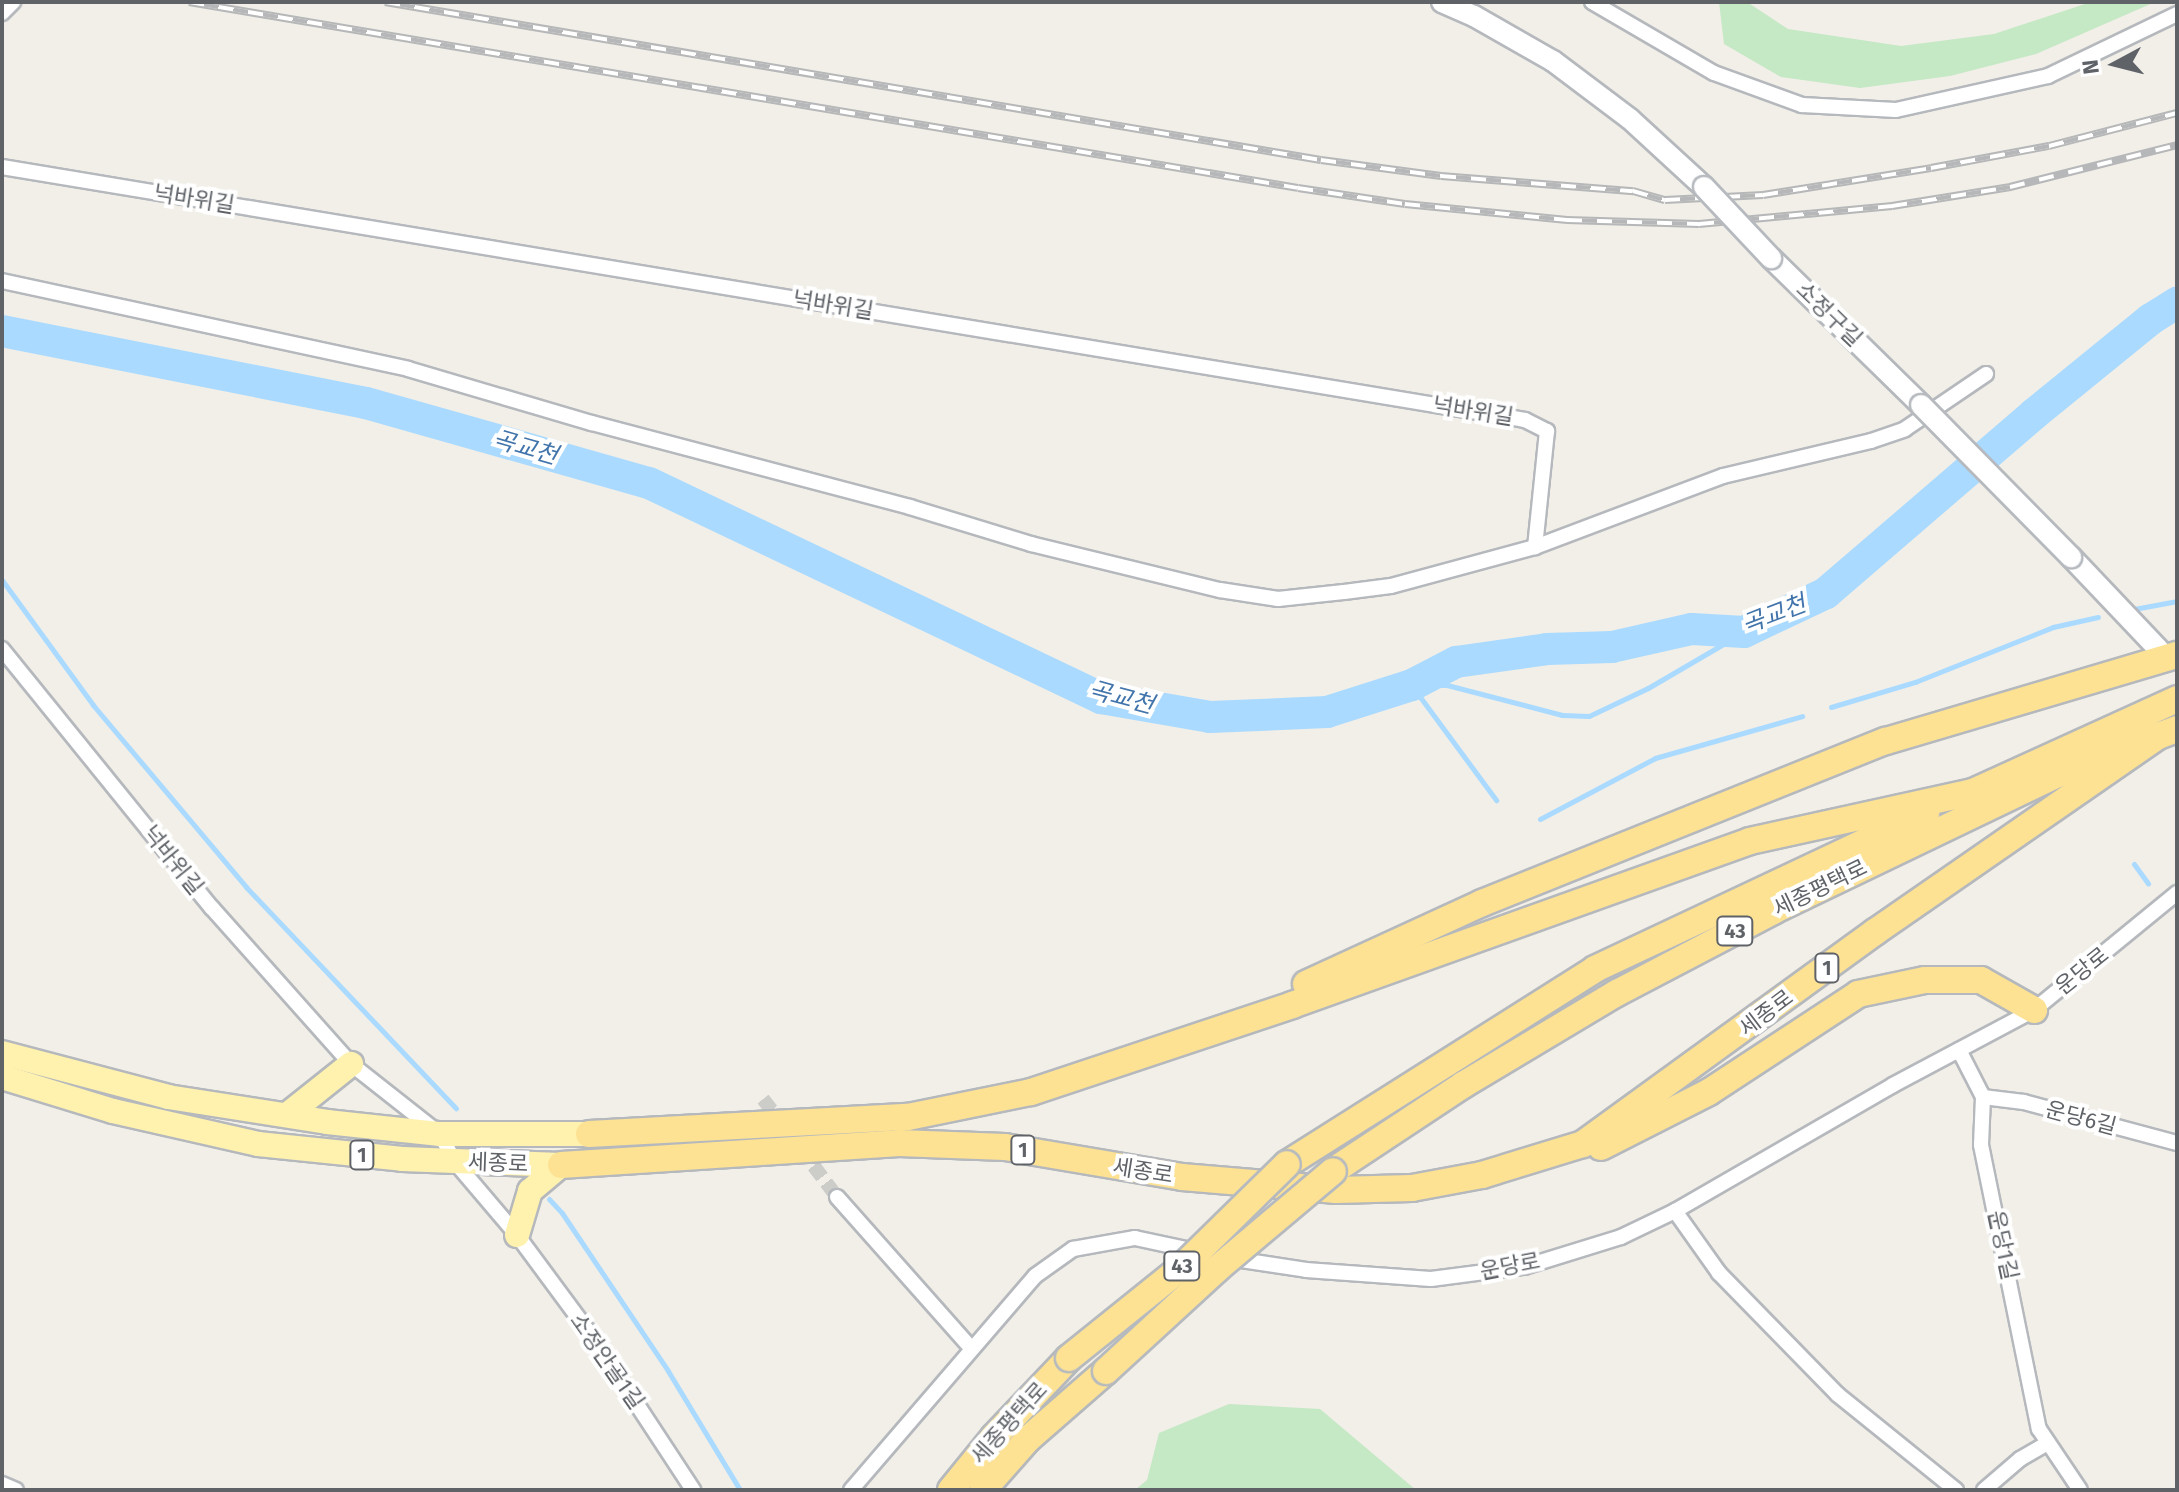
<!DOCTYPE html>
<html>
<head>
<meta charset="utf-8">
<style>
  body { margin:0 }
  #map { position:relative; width:2179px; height:1492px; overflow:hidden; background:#f1efe8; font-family:"Fira Sans","Noto Sans KR",sans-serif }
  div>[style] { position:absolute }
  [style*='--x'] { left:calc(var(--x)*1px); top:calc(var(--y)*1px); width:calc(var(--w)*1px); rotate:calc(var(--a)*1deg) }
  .green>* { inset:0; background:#c5e8c5 }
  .stream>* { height:5px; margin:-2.5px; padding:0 2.5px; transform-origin:2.5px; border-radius:2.5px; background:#aadaff }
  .river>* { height:32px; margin:-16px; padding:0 16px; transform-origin:16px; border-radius:16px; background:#aadaff }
  .street-tunnel>* { height:14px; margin-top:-7px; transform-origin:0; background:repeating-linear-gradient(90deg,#ccccc8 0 14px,transparent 0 21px) }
  .roads { filter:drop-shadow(2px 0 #b5b8bc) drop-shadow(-2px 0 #b5b8bc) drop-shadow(0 2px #b5b8bc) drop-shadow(0 -2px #b5b8bc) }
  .street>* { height:14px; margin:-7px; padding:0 7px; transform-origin:7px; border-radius:7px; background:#fff }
  .secondary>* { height:20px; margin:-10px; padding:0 10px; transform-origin:10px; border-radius:10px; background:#fff }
  .primary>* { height:24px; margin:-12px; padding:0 12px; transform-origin:12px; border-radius:12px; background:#fff2af }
  .highway>* { height:26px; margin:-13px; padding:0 13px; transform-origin:13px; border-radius:13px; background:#fde293 }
  .rail>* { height:8px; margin-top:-4px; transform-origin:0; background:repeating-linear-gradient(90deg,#fff 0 15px,#b6b7b8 0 30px); box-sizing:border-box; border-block:2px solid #b6b7b8 }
  .bridges { filter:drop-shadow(2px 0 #b6babf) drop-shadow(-2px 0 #b6babf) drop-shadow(0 2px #b6babf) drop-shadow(0 -2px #b6babf) }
  .secondary-bridge>* { height:20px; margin:-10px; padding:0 10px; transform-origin:10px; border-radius:10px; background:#fff }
  .highway-bridge>* { height:26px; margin:-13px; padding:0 13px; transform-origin:13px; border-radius:13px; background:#fde293 }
  span { translate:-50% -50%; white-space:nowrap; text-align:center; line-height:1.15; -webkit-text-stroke:8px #fff; paint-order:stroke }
  .shield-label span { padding:2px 6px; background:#fff; border:2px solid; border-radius:6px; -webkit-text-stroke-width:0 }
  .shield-label { font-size:20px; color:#5f6368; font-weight:700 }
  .street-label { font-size:22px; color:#5f6368 }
  .water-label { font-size:24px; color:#4174aa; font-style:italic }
  .frame { position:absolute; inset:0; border:4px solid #5f6368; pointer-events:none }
  .north { position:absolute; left:2075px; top:24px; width:80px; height:80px; -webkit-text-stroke:6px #fff; paint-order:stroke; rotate:263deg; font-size:22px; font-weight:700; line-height:32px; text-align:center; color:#5f6368 }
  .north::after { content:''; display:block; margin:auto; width:28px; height:36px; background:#5f6368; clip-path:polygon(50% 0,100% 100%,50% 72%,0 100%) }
</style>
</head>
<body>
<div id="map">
  <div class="green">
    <i style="clip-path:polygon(1719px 2px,1747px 2px,1788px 29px,1901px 46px,1994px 34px,2091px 2px,2155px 2px,2036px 54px,1950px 76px,1860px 88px,1781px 77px,1724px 44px)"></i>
    <i style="clip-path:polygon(1229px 1404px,1320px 1409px,1416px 1490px,1135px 1490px,1147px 1480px,1159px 1433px)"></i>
  </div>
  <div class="stream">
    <i style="--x:2;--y:580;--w:155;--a:53.9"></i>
    <i style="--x:93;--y:705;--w:238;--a:49.9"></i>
    <i style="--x:246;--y:887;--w:305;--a:46.5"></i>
    <i style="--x:2134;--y:609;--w:44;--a:-10.5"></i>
    <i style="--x:1412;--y:685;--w:35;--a:0"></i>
    <i style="--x:1447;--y:685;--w:119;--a:14.6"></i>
    <i style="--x:1562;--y:715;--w:27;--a:2"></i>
    <i style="--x:1589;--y:716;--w:65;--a:-25.4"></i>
    <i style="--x:1648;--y:688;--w:111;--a:-30.3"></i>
    <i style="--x:1412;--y:686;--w:142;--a:53.6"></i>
    <i style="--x:1831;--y:707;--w:88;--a:-16.6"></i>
    <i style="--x:1915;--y:682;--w:149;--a:-21.7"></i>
    <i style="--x:2053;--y:627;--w:46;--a:-12.5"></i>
    <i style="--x:1540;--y:819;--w:130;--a:-27.9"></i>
    <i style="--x:1655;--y:758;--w:153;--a:-15.9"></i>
    <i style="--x:2134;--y:864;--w:24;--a:54"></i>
    <i style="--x:549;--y:1199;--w:19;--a:47"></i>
    <i style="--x:562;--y:1213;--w:190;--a:56.1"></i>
    <i style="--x:668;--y:1371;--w:139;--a:58.8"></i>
  </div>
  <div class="river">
    <i style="--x:2;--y:331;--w:371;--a:11.2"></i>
    <i style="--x:366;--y:403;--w:294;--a:15.8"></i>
    <i style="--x:649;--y:483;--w:501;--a:25.44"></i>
    <i style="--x:1101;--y:698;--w:111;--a:9.9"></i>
    <i style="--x:1210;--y:717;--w:117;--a:-2.4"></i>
    <i style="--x:1327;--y:712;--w:89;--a:-17.6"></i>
    <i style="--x:1412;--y:685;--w:50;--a:-27.6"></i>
    <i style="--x:1456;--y:662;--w:92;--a:-8.1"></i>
    <i style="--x:1547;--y:649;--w:65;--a:-1.8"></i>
    <i style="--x:1612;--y:647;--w:82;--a:-12.7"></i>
    <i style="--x:1692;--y:629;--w:52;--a:3.3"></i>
    <i style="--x:1744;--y:632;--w:91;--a:-25.4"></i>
    <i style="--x:1826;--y:593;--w:274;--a:-40.7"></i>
    <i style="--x:2034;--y:414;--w:151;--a:-39.1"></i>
    <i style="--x:2151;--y:319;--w:31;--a:-32"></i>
  </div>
  <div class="street-tunnel">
    <i style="--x:763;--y:1099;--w:34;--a:52"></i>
    <i style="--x:801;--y:1149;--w:60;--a:53.1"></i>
  </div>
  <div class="roads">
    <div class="street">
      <i style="--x:1592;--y:2;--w:141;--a:30.2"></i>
      <i style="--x:1714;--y:73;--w:94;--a:20"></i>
      <i style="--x:1802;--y:105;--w:94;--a:3"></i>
      <i style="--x:1896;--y:110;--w:156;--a:-12.6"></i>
      <i style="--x:2048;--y:76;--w:143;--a:-25.7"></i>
      <i style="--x:2;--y:13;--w:16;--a:-45"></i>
      <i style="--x:2;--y:167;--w:1544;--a:9.43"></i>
      <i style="--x:1525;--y:420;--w:25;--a:27"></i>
      <i style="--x:1547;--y:431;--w:117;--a:95.9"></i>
      <i style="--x:1535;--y:547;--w:201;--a:-20.7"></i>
      <i style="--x:1723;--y:476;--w:152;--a:-13.3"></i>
      <i style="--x:1871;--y:441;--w:36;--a:-19"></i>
      <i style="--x:1905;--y:429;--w:98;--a:-34.2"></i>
      <i style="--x:2;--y:281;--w:415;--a:12.2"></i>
      <i style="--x:408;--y:369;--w:192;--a:16.4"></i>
      <i style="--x:592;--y:423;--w:329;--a:14.8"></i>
      <i style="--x:910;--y:507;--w:127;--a:17"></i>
      <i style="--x:1031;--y:544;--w:195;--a:13.7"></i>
      <i style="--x:1220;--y:590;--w:59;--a:8.8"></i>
      <i style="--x:1278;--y:599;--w:66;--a:-6.1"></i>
      <i style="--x:1344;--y:592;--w:47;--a:-7.3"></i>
      <i style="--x:1391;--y:586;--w:149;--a:-15.2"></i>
      <i style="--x:2;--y:649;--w:333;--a:51"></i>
      <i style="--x:212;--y:908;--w:209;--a:48.3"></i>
      <i style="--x:351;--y:1064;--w:113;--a:38.2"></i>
      <i style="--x:440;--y:1134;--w:32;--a:62"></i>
      <i style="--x:455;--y:1162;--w:96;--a:49.7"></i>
      <i style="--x:517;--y:1235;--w:129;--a:53.5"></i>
      <i style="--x:594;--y:1339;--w:181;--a:56.7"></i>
      <i style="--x:1959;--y:1050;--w:53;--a:62.9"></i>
      <i style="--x:1983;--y:1097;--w:48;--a:92.4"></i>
      <i style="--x:1981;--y:1145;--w:290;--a:78.5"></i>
      <i style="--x:2039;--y:1429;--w:73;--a:56.1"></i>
      <i style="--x:1983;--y:1097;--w:41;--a:7"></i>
      <i style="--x:2024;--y:1102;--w:158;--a:15"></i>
      <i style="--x:837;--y:1197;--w:203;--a:48.4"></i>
      <i style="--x:1675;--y:1211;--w:76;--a:54.6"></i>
      <i style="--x:1719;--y:1273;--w:169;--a:45.7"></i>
      <i style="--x:1837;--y:1394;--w:153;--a:38.9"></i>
      <i style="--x:1228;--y:1258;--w:79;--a:8.7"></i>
      <i style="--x:1306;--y:1270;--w:125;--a:4.1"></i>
      <i style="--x:1431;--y:1279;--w:94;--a:-7.4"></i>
      <i style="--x:1524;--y:1267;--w:102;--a:-17.2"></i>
      <i style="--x:1621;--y:1237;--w:60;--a:-25.7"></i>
      <i style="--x:1675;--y:1211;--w:252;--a:-30"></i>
      <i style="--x:1893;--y:1085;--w:160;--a:-28"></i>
      <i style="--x:2034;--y:1010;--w:185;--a:-39.3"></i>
      <i style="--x:2;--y:1484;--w:15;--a:23"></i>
      <i style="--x:851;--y:1490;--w:282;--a:-49.3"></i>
      <i style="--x:1035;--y:1276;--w:47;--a:-35.4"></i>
      <i style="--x:1073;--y:1249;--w:63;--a:-10.1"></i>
      <i style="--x:1135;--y:1238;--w:66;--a:12.2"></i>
      <i style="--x:1984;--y:1490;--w:48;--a:-40.7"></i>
      <i style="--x:2020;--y:1459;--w:32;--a:-30"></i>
    </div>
    <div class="secondary">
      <i style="--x:1442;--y:2;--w:35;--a:24"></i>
      <i style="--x:1474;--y:16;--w:91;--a:29.7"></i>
      <i style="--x:1553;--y:61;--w:96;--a:37"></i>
      <i style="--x:1630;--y:119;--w:100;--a:42.6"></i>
      <i style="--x:1771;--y:258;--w:210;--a:44.4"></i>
      <i style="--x:2071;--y:557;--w:138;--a:46.5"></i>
    </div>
    <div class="primary">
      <i style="--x:2;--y:1053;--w:172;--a:14.8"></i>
      <i style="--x:168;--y:1097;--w:161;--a:8.9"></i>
      <i style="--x:327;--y:1122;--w:114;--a:6.1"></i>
      <i style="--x:440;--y:1134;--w:149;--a:0"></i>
      <i style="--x:2;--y:1077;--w:116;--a:17"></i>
      <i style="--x:113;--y:1111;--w:149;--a:12.8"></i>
      <i style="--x:258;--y:1144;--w:145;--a:5.9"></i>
      <i style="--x:402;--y:1159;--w:159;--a:2.2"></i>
      <i style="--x:287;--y:1115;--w:82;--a:-38.6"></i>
      <i style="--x:517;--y:1235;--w:46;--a:-73.5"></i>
      <i style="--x:530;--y:1191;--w:40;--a:-40"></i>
    </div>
    <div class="highway">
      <i style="--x:1306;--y:984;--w:194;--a:-24.7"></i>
      <i style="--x:1482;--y:903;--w:435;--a:-21.9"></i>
      <i style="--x:1886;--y:741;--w:303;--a:-16.5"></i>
      <i style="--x:589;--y:1134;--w:319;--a:-3.1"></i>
      <i style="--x:908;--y:1117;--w:126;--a:-11.5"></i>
      <i style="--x:1031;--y:1092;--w:275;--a:-18.4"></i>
      <i style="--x:1292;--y:1005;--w:486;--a:-19.7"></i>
      <i style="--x:1750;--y:841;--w:228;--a:-12.4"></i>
      <i style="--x:1973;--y:792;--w:224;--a:-24.5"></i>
      <i style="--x:1601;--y:1147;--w:121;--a:-27"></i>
      <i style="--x:1709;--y:1092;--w:178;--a:-33.3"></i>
      <i style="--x:1858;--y:994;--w:68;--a:-11.8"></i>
      <i style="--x:1925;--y:980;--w:56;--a:0"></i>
      <i style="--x:1981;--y:980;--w:61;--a:29.5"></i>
      <i style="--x:1287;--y:1164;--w:365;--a:-32.3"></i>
      <i style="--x:1595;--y:969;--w:366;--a:-25.2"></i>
      <i style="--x:561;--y:1165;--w:339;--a:-3.7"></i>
      <i style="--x:899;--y:1143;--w:106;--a:2.2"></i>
      <i style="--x:1005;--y:1147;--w:180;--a:9.6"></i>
      <i style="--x:1182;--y:1177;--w:155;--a:4.8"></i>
      <i style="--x:1336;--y:1190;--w:76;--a:-1.5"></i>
      <i style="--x:1412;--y:1188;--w:71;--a:-10.5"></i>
      <i style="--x:1482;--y:1175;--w:106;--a:-17.1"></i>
      <i style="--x:1583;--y:1144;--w:361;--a:-36"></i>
      <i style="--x:1875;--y:932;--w:346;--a:-34.7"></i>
      <i style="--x:1333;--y:1171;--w:156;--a:-33.5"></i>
      <i style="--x:1463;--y:1085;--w:179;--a:-30.9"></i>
      <i style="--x:1617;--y:993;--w:176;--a:-27.7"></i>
      <i style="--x:1773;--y:911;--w:318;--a:-25.7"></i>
      <i style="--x:2060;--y:773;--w:125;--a:-20.6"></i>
      <i style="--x:951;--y:1490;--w:68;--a:-50.9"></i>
      <i style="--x:994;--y:1437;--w:109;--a:-46.5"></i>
      <i style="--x:983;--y:1490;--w:68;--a:-48.6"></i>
      <i style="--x:1028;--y:1439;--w:103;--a:-41.1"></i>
    </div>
  </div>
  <div class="rail">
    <i style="--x:189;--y:2;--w:1124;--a:9.52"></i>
    <i style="--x:1298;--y:188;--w:108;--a:8.5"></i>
    <i style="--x:1405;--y:204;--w:163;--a:5.6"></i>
    <i style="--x:1567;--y:220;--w:132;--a:1.7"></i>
    <i style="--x:1699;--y:224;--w:194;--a:-5.3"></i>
    <i style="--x:1892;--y:206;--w:120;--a:-9.1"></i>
    <i style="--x:2010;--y:187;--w:172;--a:-14.1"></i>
    <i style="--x:385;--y:2;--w:949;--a:9.58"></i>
    <i style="--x:1321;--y:160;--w:121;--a:7.6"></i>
    <i style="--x:1441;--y:176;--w:193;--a:4.5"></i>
    <i style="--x:1633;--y:191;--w:33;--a:16"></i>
    <i style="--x:1665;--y:200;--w:98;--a:-2.9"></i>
    <i style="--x:1763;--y:195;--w:170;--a:-9.1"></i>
    <i style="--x:1931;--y:168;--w:120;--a:-10.6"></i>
    <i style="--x:2049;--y:146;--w:132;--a:-14.5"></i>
  </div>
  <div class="bridges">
    <div class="secondary-bridge">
      <i style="--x:1704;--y:187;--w:98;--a:46.7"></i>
      <i style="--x:1921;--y:405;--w:214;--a:45.4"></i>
    </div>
    <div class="highway-bridge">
      <i style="--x:1069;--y:1358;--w:144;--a:-38.8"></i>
      <i style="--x:1181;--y:1268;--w:148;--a:-44.5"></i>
      <i style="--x:1106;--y:1371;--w:152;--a:-42.6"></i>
      <i style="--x:1218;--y:1268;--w:150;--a:-40.1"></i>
    </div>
  </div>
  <div class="shield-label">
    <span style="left:1735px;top:931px">43</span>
    <span style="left:1827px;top:968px">1</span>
    <span style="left:1023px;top:1150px">1</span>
    <span style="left:362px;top:1155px">1</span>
    <span style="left:1182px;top:1266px">43</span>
  </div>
  <div class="street-label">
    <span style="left:194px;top:199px;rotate:9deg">넉바위길</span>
    <span style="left:833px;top:305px;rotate:9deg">넉바위길</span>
    <span style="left:1829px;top:314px;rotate:44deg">소정구길</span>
    <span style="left:1473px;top:411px;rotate:9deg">넉바위길</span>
    <span style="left:173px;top:860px;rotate:51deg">넉바위길</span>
    <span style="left:1820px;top:888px;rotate:-26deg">세종평택로</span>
    <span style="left:2082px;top:971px;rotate:-39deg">운당로</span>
    <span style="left:1766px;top:1013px;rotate:-37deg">세종로</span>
    <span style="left:2081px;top:1118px;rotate:15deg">운당6길</span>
    <span style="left:498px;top:1163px;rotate:2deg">세종로</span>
    <span style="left:1143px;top:1171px;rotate:9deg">세종로</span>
    <span style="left:2003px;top:1245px;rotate:78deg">운당1길</span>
    <span style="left:1510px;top:1266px;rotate:-11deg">운당로</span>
    <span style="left:607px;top:1361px;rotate:55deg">소정안골1길</span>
    <span style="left:1009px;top:1423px;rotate:-48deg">세종평택로</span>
  </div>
  <div class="water-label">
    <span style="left:525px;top:448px;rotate:16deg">곡교천</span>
    <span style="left:1774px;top:615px;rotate:-21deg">곡교천</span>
    <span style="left:1121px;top:698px;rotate:15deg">곡교천</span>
  </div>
  <div class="frame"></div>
  <div class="north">N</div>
</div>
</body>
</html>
